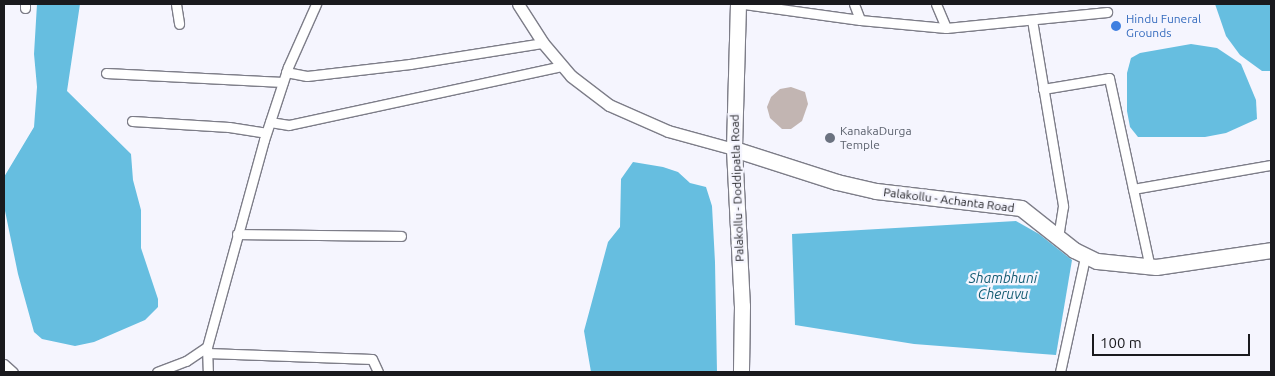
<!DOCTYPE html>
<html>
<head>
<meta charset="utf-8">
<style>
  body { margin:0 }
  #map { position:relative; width:1275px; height:376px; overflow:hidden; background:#f5f5fe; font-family:Ubuntu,sans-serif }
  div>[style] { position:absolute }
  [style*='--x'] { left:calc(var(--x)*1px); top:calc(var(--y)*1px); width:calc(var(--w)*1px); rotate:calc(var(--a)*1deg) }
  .water>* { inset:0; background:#66bee0 }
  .building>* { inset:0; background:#c2b5b2 }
  .roads { filter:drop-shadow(1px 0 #7d7d88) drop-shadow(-1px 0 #7d7d88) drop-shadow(0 1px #7d7d88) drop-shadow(0 -1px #7d7d88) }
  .minor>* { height:9px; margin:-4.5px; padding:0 4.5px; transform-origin:4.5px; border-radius:4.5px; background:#fff }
  .tertiary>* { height:11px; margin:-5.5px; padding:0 5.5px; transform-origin:5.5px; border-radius:5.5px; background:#fff }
  .primary>* { height:15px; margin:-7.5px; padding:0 7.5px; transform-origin:7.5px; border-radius:7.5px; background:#fff }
  .dots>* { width:14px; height:14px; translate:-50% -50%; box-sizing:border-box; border:2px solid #f5f5fe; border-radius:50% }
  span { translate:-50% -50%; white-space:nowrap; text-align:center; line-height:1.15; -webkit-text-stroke:4.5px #f5f5fe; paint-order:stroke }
  .shop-label { font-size:12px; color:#366cbe }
  .left { translate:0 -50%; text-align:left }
  .worship-label { font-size:12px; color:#5b616d }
  .street-label { font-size:12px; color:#1a1a1e }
  .water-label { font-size:14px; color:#155c73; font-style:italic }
  .frame { position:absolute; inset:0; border:5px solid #1a1a1e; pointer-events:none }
  .scale { position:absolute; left:1092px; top:334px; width:158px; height:22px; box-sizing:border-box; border:2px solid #1a1a1e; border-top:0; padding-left:6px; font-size:15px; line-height:18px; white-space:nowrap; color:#1a1a1e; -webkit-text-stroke:4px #f5f5fe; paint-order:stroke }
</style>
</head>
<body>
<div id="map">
  <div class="water">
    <i style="clip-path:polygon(37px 4px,80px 4px,67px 91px,131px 154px,133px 180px,141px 210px,141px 248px,158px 299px,158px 307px,145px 320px,94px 342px,75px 346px,42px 339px,34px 332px,18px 274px,4px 206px,4px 177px,34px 127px,37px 87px,34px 54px)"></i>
    <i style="clip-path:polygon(1215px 4px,1271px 4px,1271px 71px,1262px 71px,1240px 55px,1226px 36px)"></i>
    <i style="clip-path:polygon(1191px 44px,1217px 48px,1241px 64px,1256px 100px,1257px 119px,1226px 133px,1205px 137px,1138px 137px,1130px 127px,1127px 111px,1127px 73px,1131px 58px,1140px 53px)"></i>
    <i style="clip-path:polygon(633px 162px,663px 167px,678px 172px,690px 183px,706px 187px,712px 206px,715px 262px,717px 372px,591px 372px,584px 331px,608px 242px,620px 227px,621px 179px)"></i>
    <i style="clip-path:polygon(1016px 221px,1039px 234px,1072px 260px,1056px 355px,914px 344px,795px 325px,792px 234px)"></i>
  </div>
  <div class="building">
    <i style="clip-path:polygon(791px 87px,805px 92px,808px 104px,802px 121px,791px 129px,782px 129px,770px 118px,767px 107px,771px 97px,780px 89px)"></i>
  </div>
  <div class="roads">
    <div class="minor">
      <i style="--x:25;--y:4;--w:4;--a:90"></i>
      <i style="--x:176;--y:4;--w:20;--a:81"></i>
      <i style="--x:744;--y:4;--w:117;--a:7.9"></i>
      <i style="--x:860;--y:20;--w:86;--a:5.3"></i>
      <i style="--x:946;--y:28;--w:162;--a:-5.7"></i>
      <i style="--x:854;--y:4;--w:17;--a:69"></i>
      <i style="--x:936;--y:4;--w:26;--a:67"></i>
      <i style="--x:1032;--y:20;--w:189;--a:80.5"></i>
      <i style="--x:1063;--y:206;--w:30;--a:99"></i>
      <i style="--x:286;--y:72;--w:21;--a:11"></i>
      <i style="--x:307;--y:76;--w:104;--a:-6.6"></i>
      <i style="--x:410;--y:64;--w:135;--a:-9"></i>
      <i style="--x:106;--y:73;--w:177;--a:2.9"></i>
      <i style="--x:1043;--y:89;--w:67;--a:-9.5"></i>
      <i style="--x:1109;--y:78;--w:193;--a:77.8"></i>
      <i style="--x:132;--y:121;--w:97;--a:3.5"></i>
      <i style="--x:229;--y:127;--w:37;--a:9"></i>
      <i style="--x:270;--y:122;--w:19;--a:9"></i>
      <i style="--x:289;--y:125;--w:279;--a:-12.2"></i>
      <i style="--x:1133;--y:189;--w:140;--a:-9.9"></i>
      <i style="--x:237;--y:234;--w:164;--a:0.7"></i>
      <i style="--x:207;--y:347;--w:25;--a:88"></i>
      <i style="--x:207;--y:353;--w:165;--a:2.1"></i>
      <i style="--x:372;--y:359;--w:14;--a:65"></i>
      <i style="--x:4;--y:364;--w:12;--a:42"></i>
      <i style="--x:157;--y:372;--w:31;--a:-21"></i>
      <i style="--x:186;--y:361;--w:25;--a:-34"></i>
      <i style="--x:207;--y:347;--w:215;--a:-74.6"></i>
      <i style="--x:264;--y:140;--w:77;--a:-71.8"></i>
      <i style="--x:288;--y:67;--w:69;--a:-66"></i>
      <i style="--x:1060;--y:372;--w:118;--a:-77.7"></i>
    </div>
    <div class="tertiary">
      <i style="--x:518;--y:4;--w:46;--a:57.3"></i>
      <i style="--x:543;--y:43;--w:43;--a:49.7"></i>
      <i style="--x:571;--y:76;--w:48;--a:37.3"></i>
      <i style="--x:609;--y:105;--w:64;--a:23.8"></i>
      <i style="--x:668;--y:131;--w:68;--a:15.3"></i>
    </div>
    <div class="primary">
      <i style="--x:738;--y:4;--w:145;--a:91.6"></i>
      <i style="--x:734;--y:149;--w:157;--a:87.1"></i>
      <i style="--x:742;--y:306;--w:66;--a:90.9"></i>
      <i style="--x:734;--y:149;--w:108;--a:17.8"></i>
      <i style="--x:837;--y:182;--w:40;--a:13"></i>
      <i style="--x:876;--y:191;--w:146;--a:6.7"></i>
      <i style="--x:1021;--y:208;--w:68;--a:38.4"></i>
      <i style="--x:1074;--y:250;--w:25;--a:26"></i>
      <i style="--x:1097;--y:261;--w:59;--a:5.8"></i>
      <i style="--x:1156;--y:267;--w:116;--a:-8.4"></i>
    </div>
  </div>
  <div class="dots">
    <i style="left:1116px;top:26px;background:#3f7fe0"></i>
    <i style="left:830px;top:138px;background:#6b7280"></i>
  </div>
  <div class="shop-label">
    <span class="left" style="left:1126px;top:26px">Hindu Funeral<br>Grounds</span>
  </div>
  <div class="worship-label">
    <span class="left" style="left:840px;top:138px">KanakaDurga<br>Temple</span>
  </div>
  <div class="street-label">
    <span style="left:737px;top:188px;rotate:-92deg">Palakollu - Doddipatla Road</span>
    <span style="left:949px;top:200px;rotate:7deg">Palakollu - Achanta Road</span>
  </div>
  <div class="water-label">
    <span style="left:1003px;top:286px">Shambhuni<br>Cheruvu</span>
  </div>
  <div class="frame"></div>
  <div class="scale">100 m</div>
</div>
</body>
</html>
